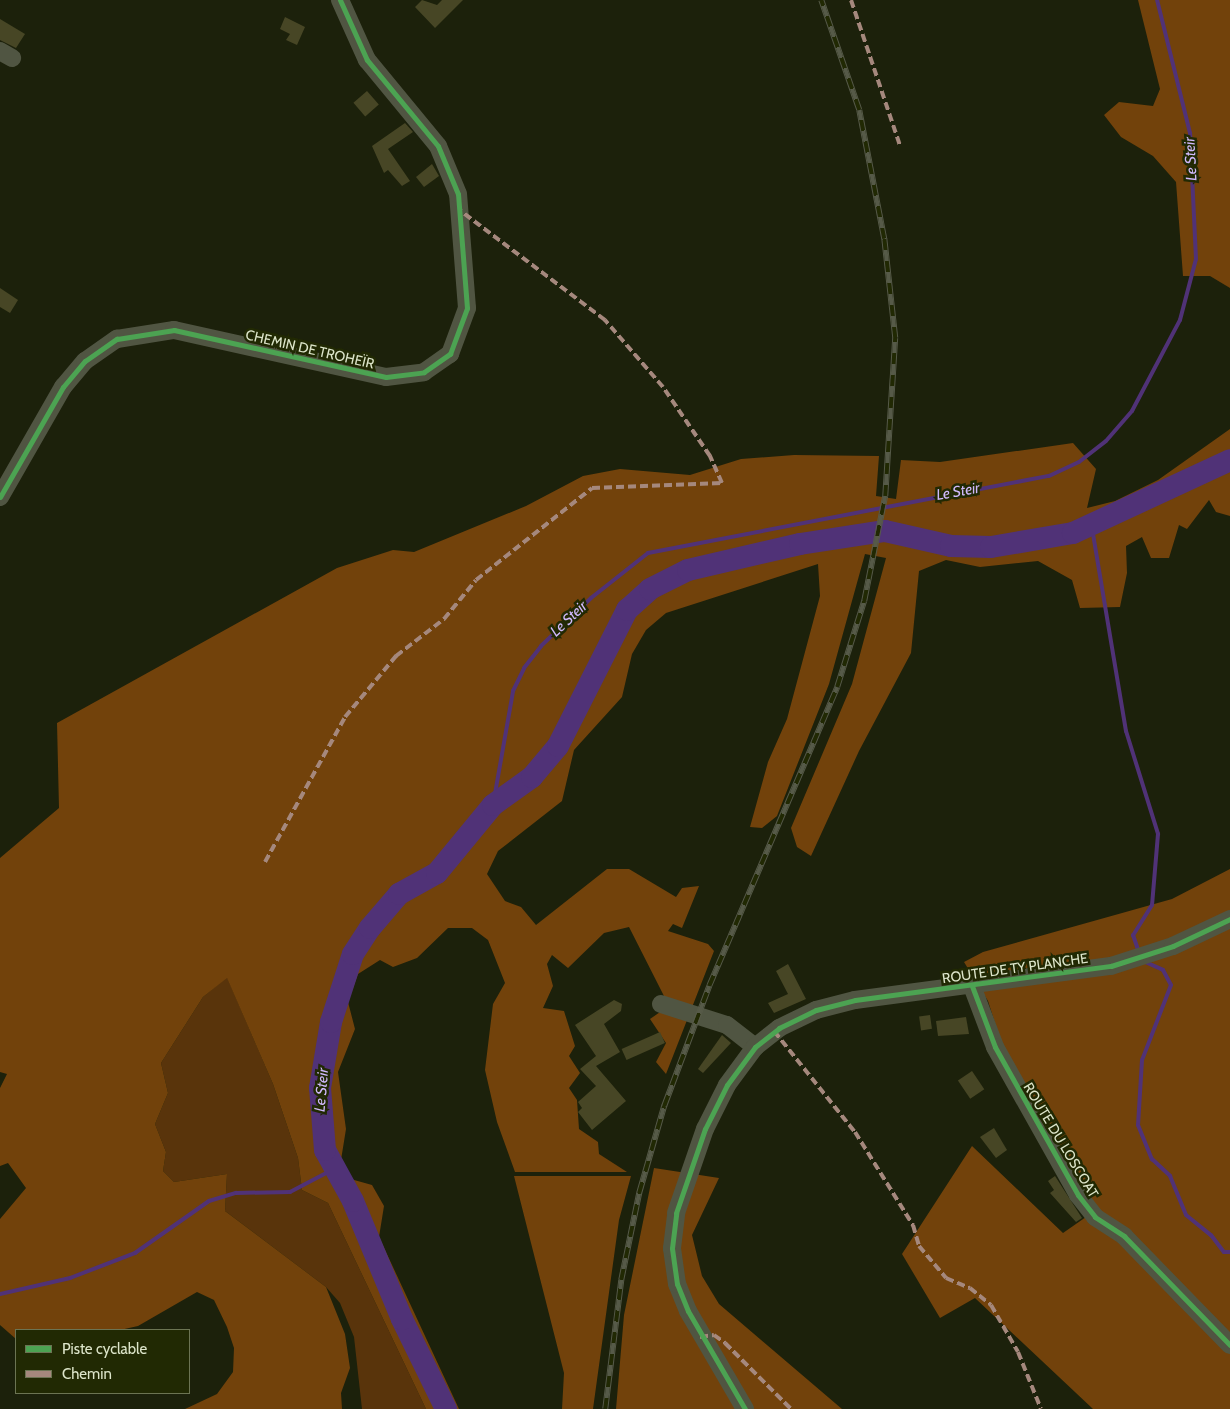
<!DOCTYPE html>
<html>
<head>
<meta charset="utf-8">
<style>
  body { margin:0 }
  #map { position:relative; width:1230px; height:1409px; overflow:hidden; background:#1c210b; font-family:Cabin,sans-serif }
  div>[style] { position:absolute }
  [style*='--x'] { left:calc(var(--x)*1px); top:calc(var(--y)*1px); width:calc(var(--w)*1px); rotate:calc(var(--a)*1deg) }
  .green>* { inset:0; background:#59340b }
  .forest>* { inset:0; background:#72420b }
  .stream>* { height:4px; margin:-2px; padding:0 2px; transform-origin:2px; border-radius:2px; background:#503277 }
  .river>* { height:22px; margin:-11px; padding:0 11px; transform-origin:11px; border-radius:11px; background:#503277 }
  .building>* { inset:0; background:#474625; transform-origin:0 0 }
  .minor>* { height:18px; margin:-9px; padding:0 9px; transform-origin:9px; border-radius:9px; background:#505542 }
  .rail>* { height:5.5px; margin-top:-2.75px; transform-origin:0; background:repeating-linear-gradient(90deg,#212903 0 11px,#565a48 0 22px); box-sizing:border-box; border-block:1px solid #565a48 }
  .quiet>* { height:4px; margin-top:-2px; transform-origin:0; background:repeating-linear-gradient(90deg,#a5887d 0 8px,transparent 0 12px) }
  .cycleway>* { height:5px; margin:-2.5px; padding:0 2.5px; transform-origin:2.5px; border-radius:2.5px; background:#4ca352 }
  span { translate:-50% -50%; white-space:nowrap; text-align:center; line-height:1.15; -webkit-text-stroke:5px #212903; paint-order:stroke }
  .street-label { font-size:14px; color:#dde5ca }
  .water-label { font-size:15px; color:#d0b9fb; font-style:italic }
  .legend { position:absolute; left:15px; top:1329px; width:175px; height:65px; box-sizing:border-box; background:#212903; border:1px solid #6c7453; margin:0; padding:6px 9px; list-style:none; font-size:15px; color:#dde5ca }
  .legend li { display:flex; align-items:center; gap:10px; height:25px }
  .legend b { width:25px; border:1px solid #6c7453 }
</style>
</head>
<body>
<div id="map">
  <div class="green">
    <i style="clip-path:polygon(227px 977px,273px 1084px,298px 1158px,302px 1190px,328px 1203px,426px 1409px,362px 1409px,354px 1337px,340px 1303px,326px 1287px,225px 1211px,227px 1174px,174px 1182px,163px 1171px,166px 1152px,155px 1124px,168px 1093px,161px 1063px,203px 997px)"></i>
  </div>
  <div class="forest">
    <i style="clip-path:polygon(1138px 0,1230px 0,1230px 288px,1210px 276px,1183px 276px,1176px 182px,1153px 156px,1121px 137px,1104px 115px,1119px 102px,1153px 106px,1160px 89px)"></i>
    <i style="clip-path:polygon(1230px 429px,1230px 516px,1216px 512px,1209px 500px,1187px 529px,1179px 525px,1169px 558px,1151px 558px,1142px 537px,1126px 546px,1127px 573px,1120px 607px,1080px 608px,1072px 580px,1038px 561px,980px 567px,946px 560px,919px 571px,911px 653px,859px 751px,811px 856px,797px 847px,791px 828px,852px 684px,886px 558px,865px 554px,829px 684px,777px 816px,762px 828px,750px 827px,768px 762px,787px 719px,820px 596px,818px 564px,666px 613px,646px 630px,632px 654px,622px 697px,574px 750px,562px 801px,498px 851px,487px 874px,505px 901px,521px 907px,536px 925px,607px 869px,629px 869px,676px 897px,682px 888px,699px 886px,682px 928px,673px 924px,668px 931px,708px 944px,714px 951px,666px 1074px,656px 1062px,666px 1043px,650px 1019px,663px 1010px,664px 996px,629px 927px,604px 933px,568px 968px,552px 955px,547px 964px,553px 986px,543px 1008px,564px 1011px,575px 1046px,569px 1056px,580px 1073px,569px 1088px,577px 1100px,579px 1129px,598px 1142px,599px 1154px,627px 1172px,515px 1172px,497px 1122px,485px 1070px,493px 1004px,505px 983px,488px 940px,472px 928px,448px 928px,417px 958px,393px 967px,380px 960px,358px 974px,348px 1002px,355px 1029px,338px 1072px,346px 1129px,341px 1160px,347px 1178px,372px 1185px,384px 1206px,379px 1237px,459px 1409px,426px 1409px,328px 1203px,302px 1190px,298px 1158px,273px 1084px,227px 978px,203px 997px,161px 1063px,168px 1093px,155px 1124px,166px 1152px,163px 1171px,174px 1182px,227px 1174px,225px 1211px,326px 1287px,345px 1334px,350px 1368px,341px 1393px,342px 1409px,185px 1409px,217px 1394px,233px 1372px,234px 1348px,227px 1327px,214px 1300px,197px 1292px,138px 1326px,120px 1330px,16px 1330px,16px 1339px,0 1325px,0 1219px,26px 1188px,8px 1163px,0 1166px,0 1088px,7px 1074px,0 1072px,0 858px,59px 808px,57px 723px,337px 568px,393px 550px,414px 552px,526px 506px,583px 476px,620px 469px,690px 475px,741px 459px,794px 455px,879px 456px,876px 496px,896px 499px,901px 460px,940px 462px,1073px 443px,1096px 469px,1087px 508px,1115px 501px,1158px 480px)"></i>
    <i style="clip-path:polygon(1230px 869px,1230px 1409px,1093px 1409px,975px 1298px,940px 1318px,902px 1254px,972px 1146px,1063px 1233px,1096px 1210px,1002px 1045px,988px 1001px,964px 962px,983px 952px,1172px 899px)"></i>
    <i style="clip-path:polygon(654px 1168px,719px 1178px,692px 1235px,702px 1276px,719px 1304px,842px 1409px,616px 1409px,624px 1315px)"></i>
    <i style="clip-path:polygon(514px 1176px,631px 1176px,619px 1220px,593px 1409px,562px 1409px,564px 1373px)"></i>
  </div>
  <div class="stream">
    <i style="--x:1092;--y:528;--w:206;--a:80.5"></i>
    <i style="--x:1126;--y:731;--w:108;--a:72.7"></i>
    <i style="--x:1158;--y:834;--w:71;--a:94.8"></i>
    <i style="--x:1152;--y:905;--w:36;--a:122"></i>
    <i style="--x:1133;--y:935;--w:18;--a:71"></i>
    <i style="--x:493;--y:805;--w:116;--a:-80"></i>
    <i style="--x:513;--y:691;--w:25;--a:-64"></i>
    <i style="--x:524;--y:668;--w:28;--a:-52"></i>
    <i style="--x:541;--y:646;--w:69;--a:-43.8"></i>
    <i style="--x:591;--y:598;--w:73;--a:-38.3"></i>
    <i style="--x:648;--y:553;--w:408;--a:-10.9"></i>
    <i style="--x:1049;--y:476;--w:33;--a:-25"></i>
    <i style="--x:1079;--y:462;--w:34;--a:-38"></i>
    <i style="--x:1106;--y:441;--w:40;--a:-49"></i>
    <i style="--x:1132;--y:411;--w:103;--a:-62.2"></i>
    <i style="--x:1180;--y:320;--w:63;--a:-75.3"></i>
    <i style="--x:1196;--y:259;--w:126;--a:-92.7"></i>
    <i style="--x:1190;--y:133;--w:137;--a:-103.9"></i>
    <i style="--x:1143;--y:961;--w:22;--a:24"></i>
    <i style="--x:1163;--y:970;--w:17;--a:62"></i>
    <i style="--x:1171;--y:985;--w:80;--a:111.1"></i>
    <i style="--x:1142;--y:1060;--w:65;--a:93.5"></i>
    <i style="--x:1138;--y:1125;--w:37;--a:68"></i>
    <i style="--x:1152;--y:1159;--w:25;--a:43"></i>
    <i style="--x:1170;--y:1176;--w:42;--a:67.7"></i>
    <i style="--x:1186;--y:1215;--w:32;--a:39"></i>
    <i style="--x:1211;--y:1235;--w:21;--a:53"></i>
    <i style="--x:1224;--y:1252;--w:6;--a:0"></i>
    <i style="--x:0;--y:1294;--w:72;--a:-12.9"></i>
    <i style="--x:70;--y:1278;--w:70;--a:-21"></i>
    <i style="--x:135;--y:1253;--w:90;--a:-35.1"></i>
    <i style="--x:209;--y:1201;--w:28;--a:-17"></i>
    <i style="--x:236;--y:1193;--w:54;--a:-1.1"></i>
    <i style="--x:290;--y:1192;--w:50;--a:-27.6"></i>
  </div>
  <div class="river">
    <i style="--x:446;--y:1409;--w:100;--a:-116.1"></i>
    <i style="--x:402;--y:1319;--w:128;--a:-112.6"></i>
    <i style="--x:353;--y:1201;--w:58;--a:-118.8"></i>
    <i style="--x:325;--y:1150;--w:62;--a:-94.6"></i>
    <i style="--x:320;--y:1088;--w:67;--a:-80.5"></i>
    <i style="--x:331;--y:1022;--w:71;--a:-72.1"></i>
    <i style="--x:353;--y:954;--w:31;--a:-57"></i>
    <i style="--x:370;--y:928;--w:45;--a:-49.5"></i>
    <i style="--x:399;--y:894;--w:43;--a:-28.9"></i>
    <i style="--x:437;--y:873;--w:88;--a:-50.5"></i>
    <i style="--x:493;--y:805;--w:48;--a:-35.7"></i>
    <i style="--x:532;--y:777;--w:40;--a:-50"></i>
    <i style="--x:558;--y:746;--w:153;--a:-63.1"></i>
    <i style="--x:627;--y:610;--w:31;--a:-42"></i>
    <i style="--x:650;--y:589;--w:42;--a:-26.6"></i>
    <i style="--x:688;--y:570;--w:115;--a:-13.1"></i>
    <i style="--x:800;--y:544;--w:86;--a:-8.7"></i>
    <i style="--x:885;--y:531;--w:68;--a:12.8"></i>
    <i style="--x:951;--y:546;--w:40;--a:1.4"></i>
    <i style="--x:991;--y:547;--w:83;--a:-9.7"></i>
    <i style="--x:1073;--y:533;--w:173;--a:-24.9"></i>
  </div>
  <div class="building">
    <i style="clip-path:polygon(422px 0,437px 5px,442px 0,463px 0,435px 28px,415px 7px)"></i>
    <i style="clip-path:polygon(285px 17px,305px 27px,297px 45px,286px 40px,290px 34px,280px 29px)"></i>
    <i style="clip-path:polygon(0 19px,25px 34px,16px 48px,0 40px)"></i>
    <i style="left:367px;top:91px;width:18px;height:18px;rotate:49deg"></i>
    <i style="clip-path:polygon(405px 123px,413px 132px,388px 149px,410px 181px,402px 186px,388px 170px,384px 173px,372px 146px)"></i>
    <i style="clip-path:polygon(432px 164px,439px 176px,424px 187px,416px 177px)"></i>
    <i style="clip-path:polygon(0 288px,18px 300px,10px 313px,0 307px)"></i>
    <i style="clip-path:polygon(788px 964px,806px 999px,774px 1013px,768px 1003px,788px 994px,776px 971px)"></i>
    <i style="clip-path:polygon(614px 1000px,622px 1004px,621px 1011px,604px 1024px,620px 1052px,596px 1066px,626px 1101px,592px 1130px,578px 1112px,582px 1108px,578px 1102px,596px 1086px,580px 1069px,596px 1056px,575px 1025px)"></i>
    <i style="left:930px;top:1015px;width:14px;height:11px;rotate:82deg"></i>
    <i style="clip-path:polygon(966px 1017px,969px 1034px,938px 1036px,936px 1021px)"></i>
    <i style="left:660px;top:1032px;width:12px;height:42px;rotate:66deg"></i>
    <i style="clip-path:polygon(722px 1035px,731px 1043px,703px 1073px,698px 1069px)"></i>
    <i style="left:972px;top:1071px;width:22px;height:17px;rotate:56deg"></i>
    <i style="clip-path:polygon(994px 1128px,1007px 1150px,996px 1158px,980px 1137px)"></i>
    <i style="clip-path:polygon(1055px 1176px,1082px 1218px,1076px 1222px,1050px 1193px,1054px 1190px,1048px 1181px)"></i>
  </div>
  <div class="minor">
    <i style="--x:0;--y:51;--w:14;--a:30"></i>
    <i style="--x:0;--y:497;--w:127;--a:-60.2"></i>
    <i style="--x:63;--y:387;--w:34;--a:-50"></i>
    <i style="--x:85;--y:361;--w:39;--a:-35"></i>
    <i style="--x:117;--y:339;--w:58;--a:-9"></i>
    <i style="--x:174;--y:330;--w:217;--a:12.5"></i>
    <i style="--x:386;--y:377;--w:38;--a:-7"></i>
    <i style="--x:424;--y:372;--w:32;--a:-35"></i>
    <i style="--x:450;--y:354;--w:49;--a:-69.7"></i>
    <i style="--x:467;--y:308;--w:114;--a:-94.5"></i>
    <i style="--x:458;--y:194;--w:52;--a:-112.6"></i>
    <i style="--x:438;--y:146;--w:112;--a:-129.5"></i>
    <i style="--x:367;--y:60;--w:66;--a:-114.2"></i>
    <i style="--x:972;--y:986;--w:65;--a:69.3"></i>
    <i style="--x:995;--y:1047;--w:170;--a:60.7"></i>
    <i style="--x:1078;--y:1195;--w:28;--a:52"></i>
    <i style="--x:1095;--y:1217;--w:35;--a:33"></i>
    <i style="--x:1124;--y:1236;--w:152;--a:45.8"></i>
    <i style="--x:661;--y:1004;--w:69;--a:17.7"></i>
    <i style="--x:727;--y:1025;--w:36;--a:38"></i>
    <i style="--x:745;--y:1409;--w:113;--a:-120.2"></i>
    <i style="--x:688;--y:1311;--w:29;--a:-112"></i>
    <i style="--x:677;--y:1284;--w:36;--a:-98"></i>
    <i style="--x:672;--y:1248;--w:35;--a:-83"></i>
    <i style="--x:676;--y:1213;--w:89;--a:-71"></i>
    <i style="--x:705;--y:1129;--w:49;--a:-63.4"></i>
    <i style="--x:727;--y:1085;--w:47;--a:-53.6"></i>
    <i style="--x:755;--y:1047;--w:31;--a:-38"></i>
    <i style="--x:779;--y:1028;--w:41;--a:-25.9"></i>
    <i style="--x:816;--y:1010;--w:40;--a:-14.4"></i>
    <i style="--x:855;--y:1000;--w:258;--a:-7.6"></i>
    <i style="--x:1111;--y:966;--w:65;--a:-17.9"></i>
    <i style="--x:1173;--y:946;--w:63;--a:-25.3"></i>
  </div>
  <div class="rail">
    <i style="--x:605;--y:1409;--w:130;--a:-82.9"></i>
    <i style="--x:621;--y:1280;--w:89;--a:-78.3"></i>
    <i style="--x:639;--y:1193;--w:91;--a:-74"></i>
    <i style="--x:664;--y:1106;--w:128;--a:-69.4"></i>
    <i style="--x:709;--y:986;--w:325;--a:-66.8"></i>
    <i style="--x:837;--y:687;--w:90;--a:-72.6"></i>
    <i style="--x:864;--y:601;--w:107;--a:-78.7"></i>
    <i style="--x:885;--y:496;--w:158;--a:-86.4"></i>
    <i style="--x:895;--y:338;--w:100;--a:-96.3"></i>
    <i style="--x:884;--y:239;--w:131;--a:-101"></i>
    <i style="--x:859;--y:110;--w:116;--a:-109.1"></i>
  </div>
  <div class="quiet">
    <i style="--x:851;--y:0;--w:154;--a:71.4"></i>
    <i style="--x:265;--y:862;--w:166;--a:-61.1"></i>
    <i style="--x:345;--y:717;--w:80;--a:-50.1"></i>
    <i style="--x:396;--y:656;--w:61;--a:-37.6"></i>
    <i style="--x:444;--y:619;--w:50;--a:-50.6"></i>
    <i style="--x:476;--y:580;--w:148;--a:-38.4"></i>
    <i style="--x:592;--y:488;--w:130;--a:-2.2"></i>
    <i style="--x:722;--y:483;--w:30;--a:-114"></i>
    <i style="--x:710;--y:456;--w:83;--a:-124.3"></i>
    <i style="--x:663;--y:387;--w:89;--a:-130.9"></i>
    <i style="--x:605;--y:320;--w:181;--a:-142.9"></i>
    <i style="--x:774;--y:1031;--w:129;--a:51.3"></i>
    <i style="--x:855;--y:1132;--w:110;--a:58.1"></i>
    <i style="--x:913;--y:1225;--w:22;--a:74"></i>
    <i style="--x:919;--y:1246;--w:42;--a:49.8"></i>
    <i style="--x:946;--y:1278;--w:26;--a:23"></i>
    <i style="--x:970;--y:1288;--w:27;--a:39"></i>
    <i style="--x:991;--y:1305;--w:54;--a:60.1"></i>
    <i style="--x:1018;--y:1352;--w:61;--a:68"></i>
    <i style="--x:700;--y:1337;--w:14;--a:-8"></i>
    <i style="--x:714;--y:1335;--w:14;--a:36"></i>
    <i style="--x:725;--y:1343;--w:93;--a:45"></i>
  </div>
  <div class="cycleway">
    <i style="--x:0;--y:497;--w:127;--a:-60.2"></i>
    <i style="--x:63;--y:387;--w:34;--a:-50"></i>
    <i style="--x:85;--y:361;--w:39;--a:-35"></i>
    <i style="--x:117;--y:339;--w:58;--a:-9"></i>
    <i style="--x:174;--y:330;--w:217;--a:12.5"></i>
    <i style="--x:386;--y:377;--w:38;--a:-7"></i>
    <i style="--x:424;--y:372;--w:32;--a:-35"></i>
    <i style="--x:450;--y:354;--w:49;--a:-69.7"></i>
    <i style="--x:467;--y:308;--w:114;--a:-94.5"></i>
    <i style="--x:458;--y:194;--w:52;--a:-112.6"></i>
    <i style="--x:438;--y:146;--w:112;--a:-129.5"></i>
    <i style="--x:367;--y:60;--w:66;--a:-114.2"></i>
    <i style="--x:972;--y:986;--w:65;--a:69.3"></i>
    <i style="--x:995;--y:1047;--w:170;--a:60.7"></i>
    <i style="--x:1078;--y:1195;--w:28;--a:52"></i>
    <i style="--x:1095;--y:1217;--w:35;--a:33"></i>
    <i style="--x:1124;--y:1236;--w:152;--a:45.8"></i>
    <i style="--x:745;--y:1409;--w:113;--a:-120.2"></i>
    <i style="--x:688;--y:1311;--w:29;--a:-112"></i>
    <i style="--x:677;--y:1284;--w:36;--a:-98"></i>
    <i style="--x:672;--y:1248;--w:35;--a:-83"></i>
    <i style="--x:676;--y:1213;--w:89;--a:-71"></i>
    <i style="--x:705;--y:1129;--w:49;--a:-63.4"></i>
    <i style="--x:727;--y:1085;--w:47;--a:-53.6"></i>
    <i style="--x:755;--y:1047;--w:31;--a:-38"></i>
    <i style="--x:779;--y:1028;--w:41;--a:-25.9"></i>
    <i style="--x:816;--y:1010;--w:40;--a:-14.4"></i>
    <i style="--x:855;--y:1000;--w:258;--a:-7.6"></i>
    <i style="--x:1111;--y:966;--w:65;--a:-17.9"></i>
    <i style="--x:1173;--y:946;--w:63;--a:-25.3"></i>
  </div>
  <div class="street-label">
    <span style="left:310px;top:349px;rotate:13deg">CHEMIN DE TROHEÏR</span>
    <span style="left:1015px;top:968px;rotate:-8deg">ROUTE DE TY PLANCHE</span>
    <span style="left:1061px;top:1140px;rotate:59deg">ROUTE DU LOSCOAT</span>
  </div>
  <div class="water-label">
    <span style="left:1191px;top:159px;rotate:-93deg">Le Steir</span>
    <span style="left:958px;top:492px;rotate:-10deg">Le Steir</span>
    <span style="left:569px;top:619px;rotate:-43deg">Le Steir</span>
    <span style="left:322px;top:1090px;rotate:-85deg">Le Steir</span>
  </div>
  <ul class="legend">
  <li><b style="height:6px;background:#4ca352"></b>Piste cyclable</li>
  <li><b style="height:6px;background:#a5887d"></b>Chemin</li>
  </ul>
</div>
</body>
</html>
